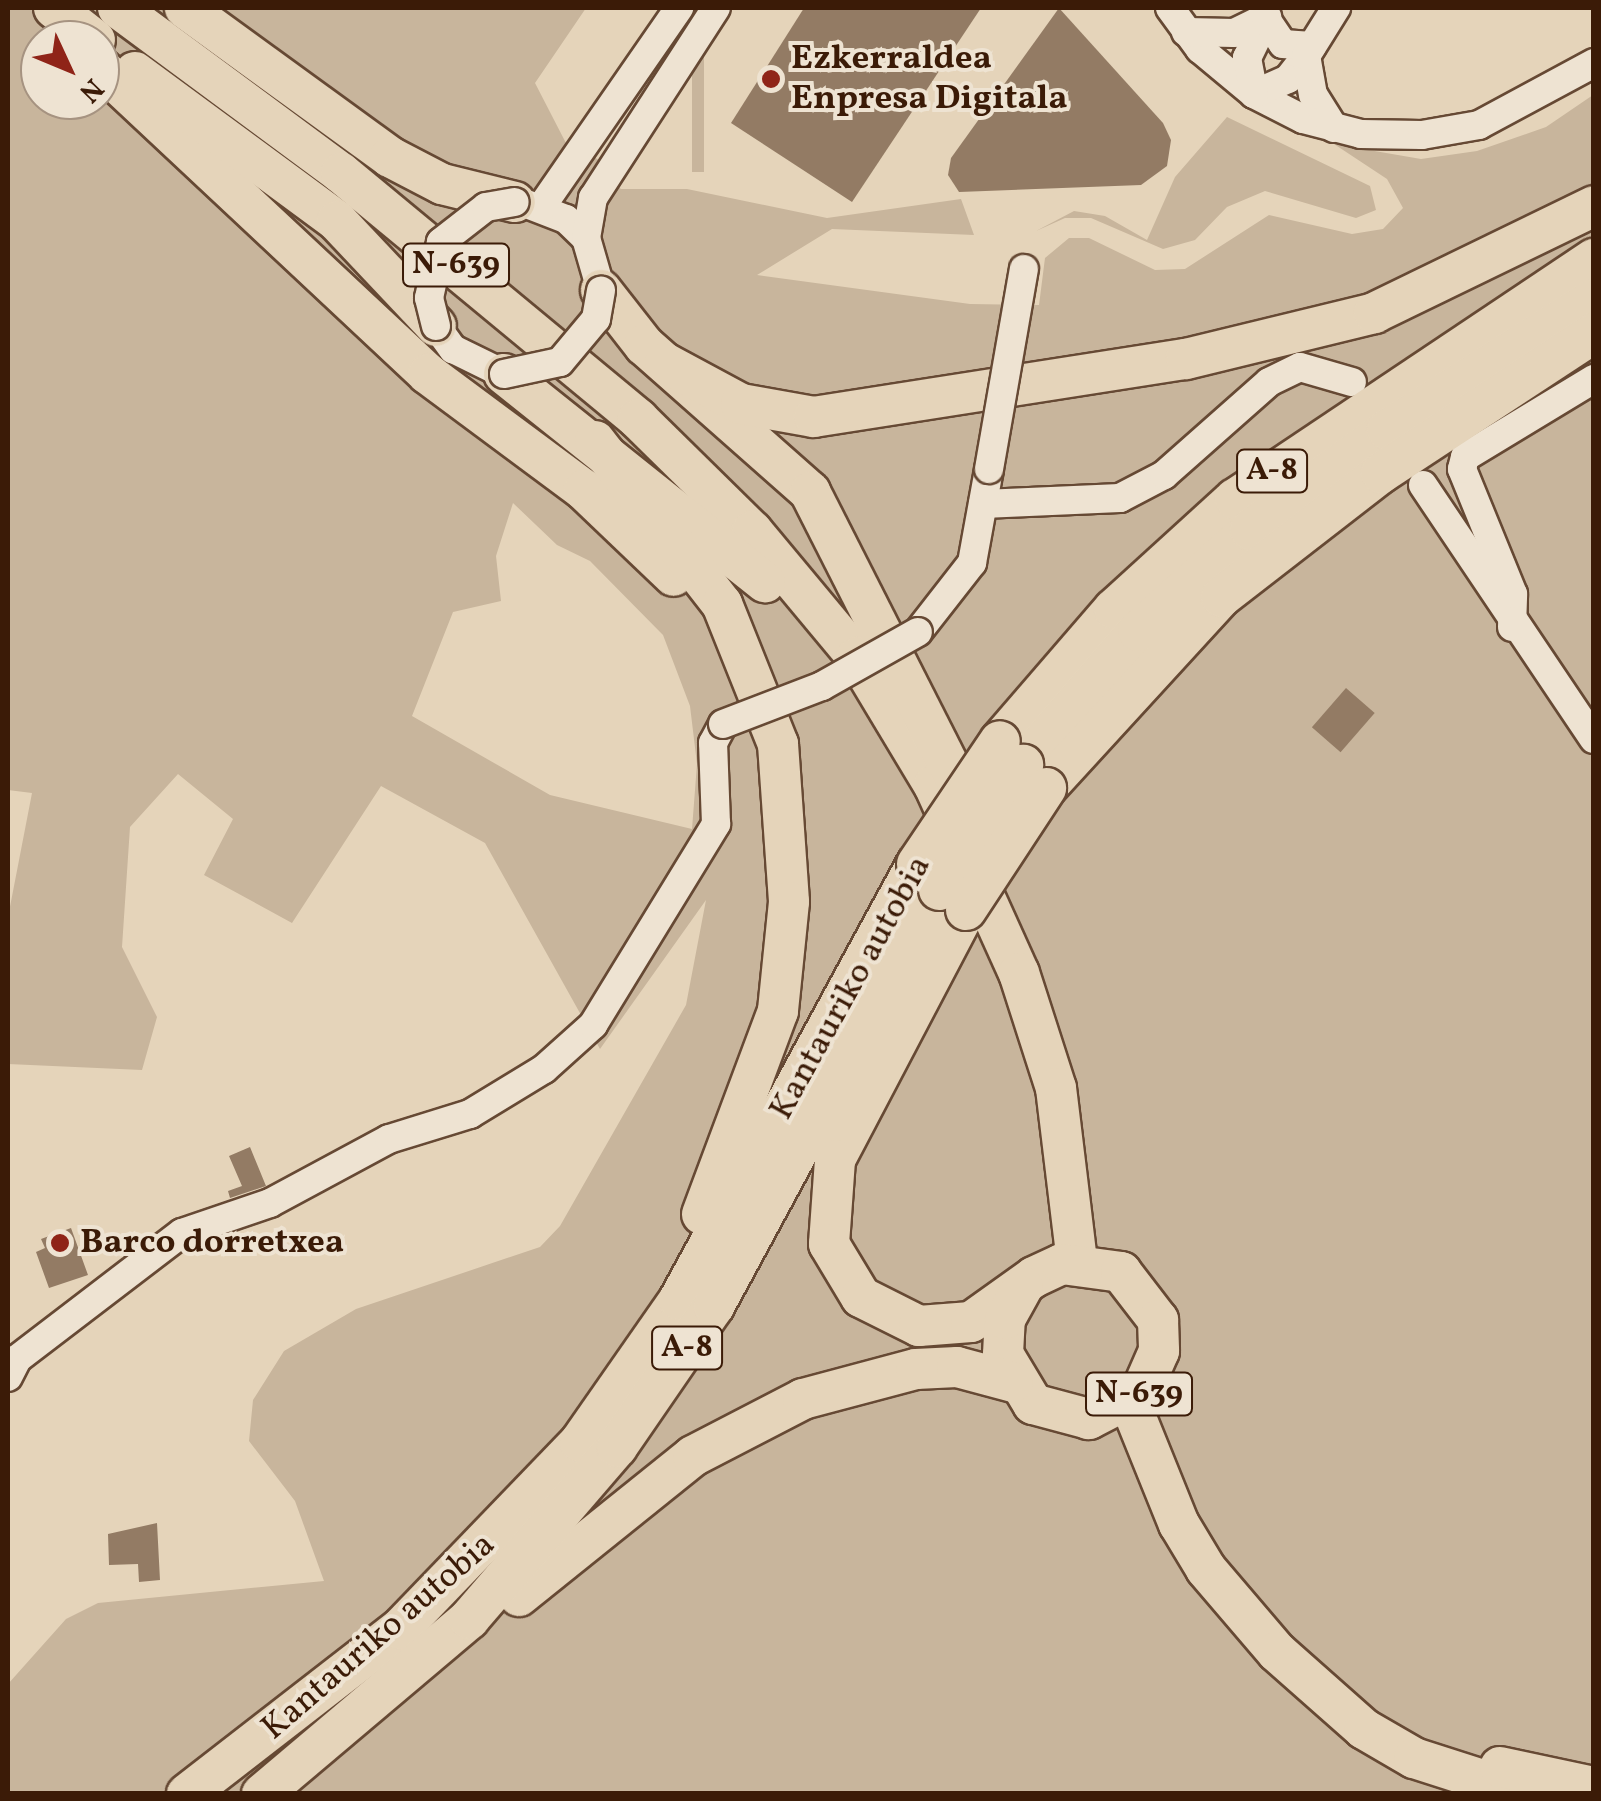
<!DOCTYPE html>
<html>
<head>
<meta charset="utf-8">
<style>
  body { margin:0 }
  #map { position:relative; width:1601px; height:1801px; overflow:hidden; background:#e5d4ba; font-family:Vollkorn,serif }
  div>[style] { position:absolute }
  [style*='--x'] { left:calc(var(--x)*1px); top:calc(var(--y)*1px); width:calc(var(--w)*1px); rotate:calc(var(--a)*1deg) }
  .green>* { inset:0; background:#c8b59c; transform-origin:0 0 }
  .building>* { inset:0; background:#937b64; transform-origin:0 0 }
  .roads { filter:drop-shadow(2px 0 #664934) drop-shadow(-2px 0 #664934) drop-shadow(0 2px #664934) drop-shadow(0 -2px #664934) }
  .minor>* { height:28px; margin:-14px; padding:0 14px; transform-origin:14px; border-radius:14px; background:#eee3d2 }
  .highway>* { height:40px; margin:-20px; padding:0 20px; transform-origin:20px; border-radius:20px; background:#e5d4ba }
  .bridges { filter:drop-shadow(2px 0 #664934) drop-shadow(-2px 0 #664934) drop-shadow(0 2px #664934) drop-shadow(0 -2px #664934) }
  .minor-bridge>* { height:28px; margin:-14px; padding:0 14px; transform-origin:14px; border-radius:14px; background:#eee3d2 }
  .highway-bridge>* { height:40px; margin:-20px; padding:0 20px; transform-origin:20px; border-radius:20px; background:#e5d4ba }
  .dots>* { width:28px; height:28px; translate:-50% -50%; box-sizing:border-box; border:5px solid #eee3d2; border-radius:50% }
  span { translate:-50% -50%; white-space:nowrap; text-align:center; line-height:1.15; -webkit-text-stroke:8px #eee3d2; paint-order:stroke }
  .shield-label span { padding:2px 8px; background:#eee3d2; border:2px solid; border-radius:8px; -webkit-text-stroke-width:0 }
  .shield-label { font-size:32px; color:#3b1b07; font-weight:700 }
  .poi-label { font-size:35px; color:#3b1b07; font-weight:700 }
  .left { translate:0 -50%; text-align:left }
  .street-label { font-size:35px; color:#3b1b07 }
  .frame { position:absolute; inset:0; border:10px solid #3b1b07; pointer-events:none }
  .north { position:absolute; left:20px; top:20px; width:100px; height:100px; box-sizing:border-box; background:#eee3d2; border:2px solid #a69381; border-radius:50%; rotate:134deg; font-size:28px; font-weight:700; line-height:40px; text-align:center; color:#3b1b07 }
  .north::after { content:''; display:block; margin:auto; width:35px; height:45px; background:#8f2418; clip-path:polygon(50% 0,100% 100%,50% 72%,0 100%) }
</style>
</head>
<body>
<div id="map">
  <div class="green">
    <i style="clip-path:polygon(evenodd,8px 8px,586px 8px,535px 83px,568px 147px,589px 163px,594px 157px,602px 162px,597px 170px,621px 189px,687px 189px,827px 218px,961px 199px,974px 235px,832px 229px,757px 275px,970px 304px,1039px 305px,1045px 258px,1069px 238px,1089px 238px,1155px 270px,1185px 269px,1269px 215px,1352px 234px,1383px 229px,1403px 208px,1387px 179px,1334px 144px,1421px 159px,1477px 151px,1546px 127px,1593px 95px,1593px 1793px,8px 1793px,8px 1684px,66px 1619px,98px 1603px,324px 1581px,295px 1501px,249px 1441px,253px 1400px,284px 1351px,356px 1309px,540px 1247px,560px 1226px,686px 1005px,706px 900px,600px 1049px,485px 843px,381px 786px,292px 923px,204px 875px,233px 819px,178px 774px,130px 827px,122px 947px,157px 1017px,142px 1070px,8px 1064px,8px 917px,32px 793px,8px 790px,8px 8px,40px 40px,100px 40px,100px 100px,40px 100px,40px 40px,8px 8px,513px 503px,557px 545px,590px 561px,663px 635px,690px 706px,697px 764px,692px 829px,550px 795px,412px 716px,453px 612px,501px 601px,496px 556px,513px 503px)"></i>
    <i style="left:692px;top:8px;width:12px;height:164px"></i>
    <i style="clip-path:polygon(1227px 117px,1370px 186px,1376px 210px,1356px 218px,1265px 191px,1227px 207px,1195px 240px,1163px 249px,1091px 218px,1065px 218px,1036px 231px,1074px 211px,1105px 216px,1147px 240px,1175px 177px)"></i>
  </div>
  <div class="building">
    <i style="clip-path:polygon(804px 8px,981px 8px,852px 202px,731px 123px)"></i>
    <i style="clip-path:polygon(1059px 8px,1163px 123px,1171px 140px,1167px 166px,1141px 185px,959px 192px,948px 175px,951px 158px)"></i>
    <i style="left:1346px;top:688px;width:38px;height:52px;rotate:41deg"></i>
    <i style="clip-path:polygon(250px 1147px,266px 1186px,230px 1198px,228px 1191px,242px 1186px,229px 1156px)"></i>
    <i style="clip-path:polygon(71px 1228px,88px 1275px,49px 1288px,36px 1252px,45px 1248px,41px 1239px)"></i>
    <i style="clip-path:polygon(157px 1523px,160px 1580px,139px 1582px,138px 1564px,109px 1565px,108px 1534px)"></i>
  </div>
  <div class="roads">
    <div class="minor">
      <i style="--x:1170;--y:8;--w:51;--a:53.8"></i>
      <i style="--x:1200;--y:49;--w:70;--a:39.8"></i>
      <i style="--x:1254;--y:94;--w:55;--a:27"></i>
      <i style="--x:1303;--y:119;--w:60;--a:14.5"></i>
      <i style="--x:1361;--y:134;--w:61;--a:0.9"></i>
      <i style="--x:1422;--y:135;--w:58;--a:-10"></i>
      <i style="--x:1479;--y:125;--w:131;--a:-28.3"></i>
      <i style="--x:1186;--y:32;--w:48;--a:1.2"></i>
      <i style="--x:1234;--y:33;--w:37;--a:-26"></i>
      <i style="--x:1306;--y:56;--w:29;--a:128"></i>
      <i style="--x:1288;--y:79;--w:37;--a:156"></i>
      <i style="--x:1254;--y:94;--w:37;--a:-101"></i>
      <i style="--x:1247;--y:58;--w:43;--a:-64"></i>
      <i style="--x:1266;--y:19;--w:30;--a:56"></i>
      <i style="--x:1283;--y:44;--w:29;--a:4"></i>
      <i style="--x:1334;--y:128;--w:39;--a:-122"></i>
      <i style="--x:1313;--y:95;--w:40;--a:-100"></i>
      <i style="--x:1306;--y:56;--w:57;--a:-58"></i>
      <i style="--x:524;--y:203;--w:45;--a:20.9"></i>
      <i style="--x:566;--y:219;--w:28;--a:44"></i>
      <i style="--x:586;--y:238;--w:54;--a:73.9"></i>
      <i style="--x:542;--y:206;--w:241;--a:-55.3"></i>
      <i style="--x:586;--y:238;--w:41;--a:-80.1"></i>
      <i style="--x:593;--y:198;--w:226;--a:-57.1"></i>
      <i style="--x:436;--y:326;--w:29;--a:54"></i>
      <i style="--x:453;--y:349;--w:57;--a:26.1"></i>
      <i style="--x:1423;--y:485;--w:306;--a:56.1"></i>
      <i style="--x:983;--y:504;--w:137;--a:-2.5"></i>
      <i style="--x:1120;--y:498;--w:50;--a:-27.6"></i>
      <i style="--x:1164;--y:475;--w:140;--a:-41.5"></i>
      <i style="--x:1269;--y:382;--w:34;--a:-26"></i>
      <i style="--x:1300;--y:367;--w:54;--a:16.1"></i>
      <i style="--x:1512;--y:627;--w:33;--a:-88"></i>
      <i style="--x:1513;--y:594;--w:135;--a:-112.2"></i>
      <i style="--x:1462;--y:469;--w:12;--a:-76"></i>
      <i style="--x:1465;--y:457;--w:151;--a:-31.2"></i>
      <i style="--x:918;--y:632;--w:88;--a:-52"></i>
      <i style="--x:972;--y:563;--w:96;--a:-79.7"></i>
      <i style="--x:8;--y:1377;--w:20;--a:-63"></i>
      <i style="--x:17;--y:1359;--w:208;--a:-37.4"></i>
      <i style="--x:182;--y:1233;--w:93;--a:-18.8"></i>
      <i style="--x:270;--y:1203;--w:135;--a:-28.3"></i>
      <i style="--x:389;--y:1139;--w:85;--a:-17.2"></i>
      <i style="--x:470;--y:1114;--w:87;--a:-31.3"></i>
      <i style="--x:544;--y:1069;--w:66;--a:-41.9"></i>
      <i style="--x:593;--y:1025;--w:236;--a:-58.5"></i>
      <i style="--x:716;--y:824;--w:81;--a:-92.1"></i>
      <i style="--x:713;--y:743;--w:21;--a:-62"></i>
    </div>
    <div class="highway">
      <i style="--x:54;--y:8;--w:52;--a:38"></i>
      <i style="--x:118;--y:8;--w:277;--a:36.5"></i>
      <i style="--x:341;--y:173;--w:386;--a:39.6"></i>
      <i style="--x:638;--y:419;--w:160;--a:44.5"></i>
      <i style="--x:752;--y:531;--w:164;--a:50.2"></i>
      <i style="--x:857;--y:657;--w:149;--a:59"></i>
      <i style="--x:934;--y:785;--w:206;--a:65.7"></i>
      <i style="--x:1019;--y:973;--w:121;--a:72.2"></i>
      <i style="--x:1056;--y:1088;--w:175;--a:83.1"></i>
      <i style="--x:185;--y:8;--w:253;--a:36"></i>
      <i style="--x:390;--y:157;--w:59;--a:27.4"></i>
      <i style="--x:442;--y:184;--w:75;--a:13.9"></i>
      <i style="--x:100;--y:67;--w:449;--a:43.1"></i>
      <i style="--x:428;--y:374;--w:194;--a:36.6"></i>
      <i style="--x:584;--y:490;--w:124;--a:43.7"></i>
      <i style="--x:135;--y:72;--w:251;--a:36.4"></i>
      <i style="--x:337;--y:221;--w:144;--a:46.7"></i>
      <i style="--x:601;--y:290;--w:70;--a:52"></i>
      <i style="--x:644;--y:345;--w:222;--a:41.5"></i>
      <i style="--x:810;--y:492;--w:321;--a:63.1"></i>
      <i style="--x:665;--y:363;--w:86;--a:28.3"></i>
      <i style="--x:741;--y:404;--w:74;--a:10.1"></i>
      <i style="--x:814;--y:417;--w:376;--a:-8.9"></i>
      <i style="--x:1186;--y:359;--w:194;--a:-13.7"></i>
      <i style="--x:1374;--y:313;--w:245;--a:-25.9"></i>
      <i style="--x:504;--y:374;--w:334;--a:38.6"></i>
      <i style="--x:595;--y:441;--w:207;--a:52.1"></i>
      <i style="--x:722;--y:604;--w:151;--a:68.2"></i>
      <i style="--x:778;--y:744;--w:158;--a:86"></i>
      <i style="--x:789;--y:902;--w:110;--a:95.8"></i>
      <i style="--x:778;--y:1011;--w:217;--a:110.5"></i>
      <i style="--x:1000;--y:741;--w:174;--a:-49.2"></i>
      <i style="--x:1114;--y:609;--w:164;--a:-42.3"></i>
      <i style="--x:1235;--y:499;--w:432;--a:-33.8"></i>
      <i style="--x:1023;--y:765;--w:177;--a:-49.4"></i>
      <i style="--x:1138;--y:631;--w:151;--a:-42"></i>
      <i style="--x:1250;--y:530;--w:170;--a:-36.1"></i>
      <i style="--x:1387;--y:430;--w:245;--a:-32.3"></i>
      <i style="--x:1046;--y:788;--w:259;--a:-47.5"></i>
      <i style="--x:1221;--y:597;--w:202;--a:-37.8"></i>
      <i style="--x:1381;--y:473;--w:255;--a:-33.3"></i>
      <i style="--x:966;--y:910;--w:282;--a:117.7"></i>
      <i style="--x:835;--y:1160;--w:84;--a:94.1"></i>
      <i style="--x:829;--y:1244;--w:62;--a:58.9"></i>
      <i style="--x:861;--y:1297;--w:65;--a:26.6"></i>
      <i style="--x:919;--y:1326;--w:52;--a:-4.4"></i>
      <i style="--x:971;--y:1322;--w:77;--a:-35.5"></i>
      <i style="--x:1034;--y:1277;--w:31;--a:-25"></i>
      <i style="--x:1062;--y:1264;--w:60;--a:7.7"></i>
      <i style="--x:1121;--y:1272;--w:61;--a:52.4"></i>
      <i style="--x:1158;--y:1320;--w:31;--a:88"></i>
      <i style="--x:1159;--y:1351;--w:45;--a:113.7"></i>
      <i style="--x:1141;--y:1392;--w:59;--a:152.6"></i>
      <i style="--x:1089;--y:1419;--w:58;--a:-165"></i>
      <i style="--x:1033;--y:1404;--w:58;--a:-121"></i>
      <i style="--x:1003;--y:1354;--w:35;--a:-87"></i>
      <i style="--x:1005;--y:1319;--w:37;--a:-61"></i>
      <i style="--x:1130;--y:1403;--w:131;--a:68"></i>
      <i style="--x:1179;--y:1524;--w:52;--a:59"></i>
      <i style="--x:1206;--y:1569;--w:109;--a:49.5"></i>
      <i style="--x:1277;--y:1652;--w:116;--a:41.5"></i>
      <i style="--x:1364;--y:1729;--w:58;--a:30.1"></i>
      <i style="--x:1414;--y:1758;--w:118;--a:17.8"></i>
      <i style="--x:519;--y:1596;--w:223;--a:-38.8"></i>
      <i style="--x:693;--y:1456;--w:124;--a:-27.4"></i>
      <i style="--x:803;--y:1399;--w:117;--a:-14.9"></i>
      <i style="--x:916;--y:1369;--w:41;--a:-2.8"></i>
      <i style="--x:957;--y:1367;--w:58;--a:15"></i>
      <i style="--x:1500;--y:1767;--w:96;--a:12"></i>
      <i style="--x:187;--y:1794;--w:269;--a:-37.8"></i>
      <i style="--x:400;--y:1629;--w:260;--a:-46.1"></i>
      <i style="--x:580;--y:1442;--w:173;--a:-55.1"></i>
      <i style="--x:679;--y:1300;--w:497;--a:-61.4"></i>
      <i style="--x:262;--y:1794;--w:271;--a:-40.2"></i>
      <i style="--x:469;--y:1619;--w:227;--a:-49.3"></i>
      <i style="--x:617;--y:1447;--w:171;--a:-55.5"></i>
      <i style="--x:714;--y:1306;--w:473;--a:-61.6"></i>
    </div>
  </div>
  <div class="bridges">
    <div class="minor-bridge">
      <i style="--x:436;--y:326;--w:29;--a:-104"></i>
      <i style="--x:429;--y:298;--w:57;--a:-77.9"></i>
      <i style="--x:441;--y:242;--w:57;--a:-37.9"></i>
      <i style="--x:486;--y:207;--w:29;--a:-10"></i>
      <i style="--x:504;--y:374;--w:57;--a:-12.1"></i>
      <i style="--x:560;--y:362;--w:56;--a:-50.1"></i>
      <i style="--x:596;--y:319;--w:29;--a:-80"></i>
      <i style="--x:989;--y:469;--w:203;--a:-80.1"></i>
      <i style="--x:723;--y:724;--w:106;--a:-21"></i>
      <i style="--x:822;--y:686;--w:110;--a:-29.4"></i>
    </div>
    <div class="highway-bridge">
      <i style="--x:917;--y:864;--w:148;--a:-56"></i>
      <i style="--x:939;--y:890;--w:151;--a:-56.1"></i>
      <i style="--x:966;--y:910;--w:146;--a:-56.7"></i>
    </div>
  </div>
  <div class="dots">
    <i style="left:771px;top:79px;background:#8f2418"></i>
    <i style="left:60px;top:1243px;background:#8f2418"></i>
  </div>
  <div class="shield-label">
    <span style="left:456px;top:265px">N-639</span>
    <span style="left:1272px;top:471px">A-8</span>
    <span style="left:687px;top:1348px">A-8</span>
    <span style="left:1139px;top:1394px">N-639</span>
  </div>
  <div class="poi-label">
    <span class="left" style="left:791px;top:79px">Ezkerraldea<br>Enpresa Digitala</span>
    <span class="left" style="left:80px;top:1243px">Barco dorretxea</span>
  </div>
  <div class="street-label">
    <span style="left:851px;top:988px;rotate:-61deg">Kantauriko autobia</span>
    <span style="left:379px;top:1637px;rotate:-41deg">Kantauriko autobia</span>
  </div>
  <div class="frame"></div>
  <div class="north">N</div>
</div>
</body>
</html>
